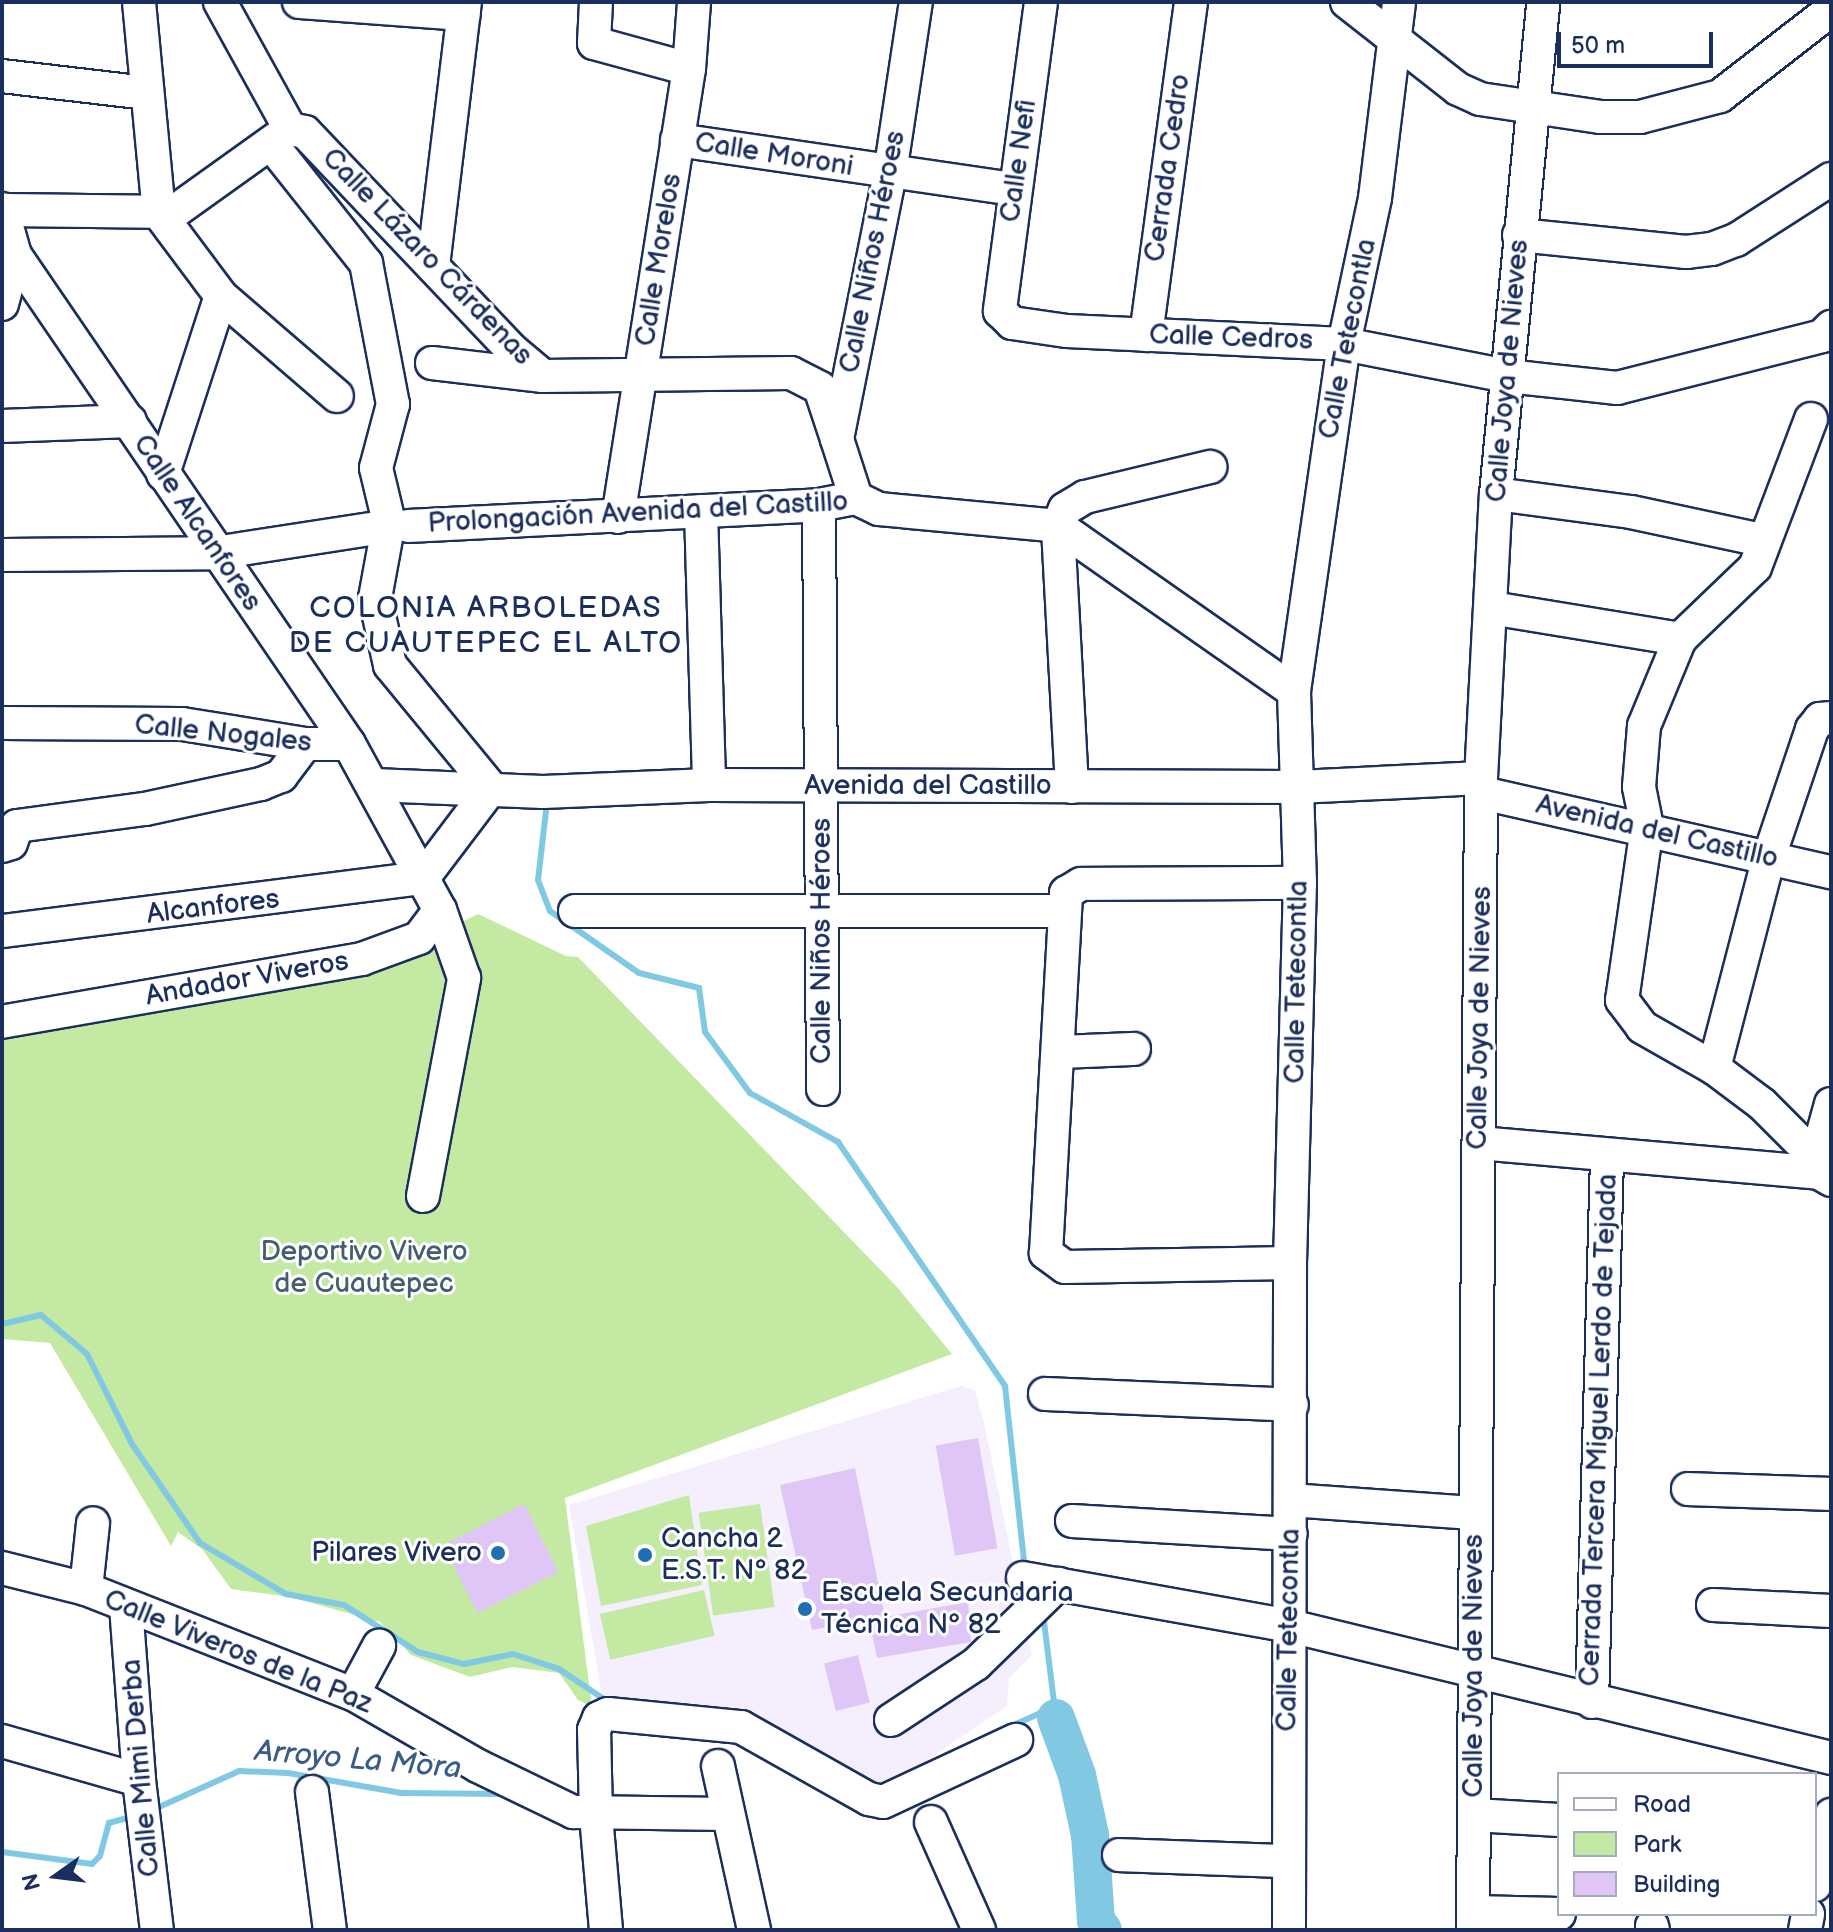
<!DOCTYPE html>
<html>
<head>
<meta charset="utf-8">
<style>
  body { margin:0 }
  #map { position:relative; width:1833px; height:1932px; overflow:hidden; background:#fff; font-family:"Balsamiq Sans",sans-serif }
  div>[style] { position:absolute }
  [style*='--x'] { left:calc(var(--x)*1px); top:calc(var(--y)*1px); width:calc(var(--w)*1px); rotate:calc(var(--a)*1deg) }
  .built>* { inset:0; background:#f5eefc }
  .green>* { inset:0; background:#c4e9a3; transform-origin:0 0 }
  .stream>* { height:6px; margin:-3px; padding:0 3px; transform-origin:3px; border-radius:3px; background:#81c9e2 }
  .river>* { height:38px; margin:-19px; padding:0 19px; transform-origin:19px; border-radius:19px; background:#81c9e2 }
  .building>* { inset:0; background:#dfc6f6; transform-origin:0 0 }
  .roads { filter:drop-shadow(2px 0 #1b2f5e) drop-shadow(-2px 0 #1b2f5e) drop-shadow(0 2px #1b2f5e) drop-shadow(0 -2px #1b2f5e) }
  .minor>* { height:32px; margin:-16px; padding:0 16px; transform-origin:16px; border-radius:16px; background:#fff }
  .dots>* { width:22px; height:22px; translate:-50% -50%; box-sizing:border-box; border:4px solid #fff; border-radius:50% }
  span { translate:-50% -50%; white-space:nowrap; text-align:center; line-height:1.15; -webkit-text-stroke:6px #fff; paint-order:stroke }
  .street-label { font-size:28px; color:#1b2f5e }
  .park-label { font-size:28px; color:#455e6f }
  .poi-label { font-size:28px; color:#1b2f5e }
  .left { translate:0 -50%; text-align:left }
  .right { translate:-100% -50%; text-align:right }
  .neighbourhood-label { font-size:30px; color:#1b2f5e; letter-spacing:2px }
  .water-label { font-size:30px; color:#3a5d86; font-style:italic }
  .frame { position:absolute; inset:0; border:4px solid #1b2f5e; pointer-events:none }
  .legend { position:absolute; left:1557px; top:1772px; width:260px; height:144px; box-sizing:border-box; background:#fff; border:2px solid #a4acbf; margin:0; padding:10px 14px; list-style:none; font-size:24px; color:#1b2f5e }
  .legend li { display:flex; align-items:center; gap:16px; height:40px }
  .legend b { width:40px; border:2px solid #a4acbf }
  .north { position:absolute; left:16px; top:1836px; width:80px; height:80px; -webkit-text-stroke:6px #fff; paint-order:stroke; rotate:256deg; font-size:22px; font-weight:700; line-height:32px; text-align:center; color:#1b2f5e }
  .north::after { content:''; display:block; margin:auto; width:28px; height:36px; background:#1b2f5e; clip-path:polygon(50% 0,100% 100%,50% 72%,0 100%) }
  .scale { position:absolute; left:1557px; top:32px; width:156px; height:36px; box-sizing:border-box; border:4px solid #1b2f5e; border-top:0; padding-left:10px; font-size:24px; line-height:28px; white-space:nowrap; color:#1b2f5e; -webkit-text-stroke:6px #fff; paint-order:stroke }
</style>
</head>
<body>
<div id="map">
  <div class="built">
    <i style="clip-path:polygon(961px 1386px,975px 1390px,985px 1427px,1032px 1655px,1009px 1678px,1007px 1706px,880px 1792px,758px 1716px,602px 1696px,569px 1505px)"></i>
  </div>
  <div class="green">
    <i style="clip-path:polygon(478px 914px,566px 956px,578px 957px,897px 1287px,952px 1354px,565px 1498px,592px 1707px,578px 1700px,559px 1673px,512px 1667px,470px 1677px,411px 1655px,380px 1622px,290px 1597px,231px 1589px,202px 1549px,178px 1532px,171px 1546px,50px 1343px,2px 1339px,2px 1031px,410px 948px)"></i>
    <i style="clip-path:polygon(689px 1495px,702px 1585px,601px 1606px,586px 1526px)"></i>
    <i style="left:760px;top:1504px;width:104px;height:62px;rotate:82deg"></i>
    <i style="left:704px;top:1590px;width:47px;height:107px;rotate:77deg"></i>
  </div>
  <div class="stream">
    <i style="--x:546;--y:811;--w:69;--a:96.6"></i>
    <i style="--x:538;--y:880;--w:33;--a:69"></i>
    <i style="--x:550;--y:911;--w:108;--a:34.9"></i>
    <i style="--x:639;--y:973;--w:62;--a:14"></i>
    <i style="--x:699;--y:988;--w:44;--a:82.2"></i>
    <i style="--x:705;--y:1032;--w:76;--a:53.6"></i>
    <i style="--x:750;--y:1093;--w:101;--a:29.1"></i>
    <i style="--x:838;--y:1142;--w:296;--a:55.6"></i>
    <i style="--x:1005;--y:1386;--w:175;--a:83.8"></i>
    <i style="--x:2;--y:1324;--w:40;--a:-13"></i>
    <i style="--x:41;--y:1315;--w:60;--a:40.3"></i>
    <i style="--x:87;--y:1354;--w:101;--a:63.4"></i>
    <i style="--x:132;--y:1444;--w:120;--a:55.5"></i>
    <i style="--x:200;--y:1543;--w:100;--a:30.7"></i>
    <i style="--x:286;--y:1594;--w:59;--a:10.7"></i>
    <i style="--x:344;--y:1605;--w:88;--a:32.4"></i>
    <i style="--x:418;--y:1652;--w:48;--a:14.6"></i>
    <i style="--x:464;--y:1664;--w:50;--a:-11.5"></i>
    <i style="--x:513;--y:1654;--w:48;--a:18.1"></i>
    <i style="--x:559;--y:1669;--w:58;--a:33.7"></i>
    <i style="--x:1007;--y:1728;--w:36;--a:-24"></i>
    <i style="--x:1040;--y:1713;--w:17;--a:17"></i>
    <i style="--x:1056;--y:1718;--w:98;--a:-97.1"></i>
    <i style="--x:159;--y:1807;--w:88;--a:-24.2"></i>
    <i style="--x:239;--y:1771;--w:49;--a:2.3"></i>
    <i style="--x:288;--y:1773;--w:115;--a:10"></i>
    <i style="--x:401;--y:1793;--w:104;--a:0.6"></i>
    <i style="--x:2;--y:1852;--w:91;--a:7.6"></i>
    <i style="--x:92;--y:1864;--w:11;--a:-45"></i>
    <i style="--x:100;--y:1856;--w:34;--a:-75"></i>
    <i style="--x:109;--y:1823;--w:18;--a:-16"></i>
  </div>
  <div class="river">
    <i style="--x:1056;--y:1718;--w:61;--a:69.8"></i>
    <i style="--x:1077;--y:1775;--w:61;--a:77.8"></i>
    <i style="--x:1090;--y:1835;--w:86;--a:86"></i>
    <i style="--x:1096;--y:1921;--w:11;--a:52"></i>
  </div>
  <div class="building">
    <i style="left:978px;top:1438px;width:112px;height:43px;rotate:80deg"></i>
    <i style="clip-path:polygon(855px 1468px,885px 1617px,968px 1602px,971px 1642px,877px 1658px,869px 1619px,812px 1630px,780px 1485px)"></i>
    <i style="left:524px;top:1504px;width:76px;height:91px;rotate:63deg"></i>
    <i style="left:858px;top:1655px;width:49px;height:35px;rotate:76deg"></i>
  </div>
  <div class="roads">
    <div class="minor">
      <i style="--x:139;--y:2;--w:212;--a:84.6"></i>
      <i style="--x:159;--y:213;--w:104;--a:53.2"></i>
      <i style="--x:221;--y:296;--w:153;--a:40.8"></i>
      <i style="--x:220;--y:2;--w:145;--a:61.1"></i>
      <i style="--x:299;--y:2;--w:165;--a:4.2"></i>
      <i style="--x:596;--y:2;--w:41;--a:92.8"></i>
      <i style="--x:594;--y:43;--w:98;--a:15.3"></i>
      <i style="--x:1041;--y:2;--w:312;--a:97.6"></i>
      <i style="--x:1000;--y:311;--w:17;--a:45"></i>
      <i style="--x:1012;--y:323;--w:56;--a:8.3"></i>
      <i style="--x:1067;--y:331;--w:277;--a:2.7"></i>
      <i style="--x:1344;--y:344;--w:166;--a:11.1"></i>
      <i style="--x:1507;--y:376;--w:111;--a:6.2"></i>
      <i style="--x:1617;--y:388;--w:211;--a:-14.2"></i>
      <i style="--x:1822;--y:336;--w:13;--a:-45"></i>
      <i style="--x:1347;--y:2;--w:141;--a:38.1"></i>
      <i style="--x:1458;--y:89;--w:24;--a:24"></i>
      <i style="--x:1480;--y:99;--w:121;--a:8.5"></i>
      <i style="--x:1600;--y:117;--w:40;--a:0"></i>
      <i style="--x:1640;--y:117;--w:83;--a:-14.7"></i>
      <i style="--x:1720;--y:96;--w:140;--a:-37.8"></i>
      <i style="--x:2;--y:76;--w:146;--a:6.7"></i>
      <i style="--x:677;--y:140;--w:341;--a:8.3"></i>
      <i style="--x:272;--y:145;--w:151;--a:51.5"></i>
      <i style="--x:366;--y:263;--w:144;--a:79.2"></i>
      <i style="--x:393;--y:404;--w:66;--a:104.9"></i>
      <i style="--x:376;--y:468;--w:56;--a:76.5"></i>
      <i style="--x:389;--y:522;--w:77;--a:100.4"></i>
      <i style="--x:375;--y:598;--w:69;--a:77.4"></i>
      <i style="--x:390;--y:665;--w:159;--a:50.6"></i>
      <i style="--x:491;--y:788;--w:113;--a:127.1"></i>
      <i style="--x:2;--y:209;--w:48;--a:74.2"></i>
      <i style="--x:15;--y:255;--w:592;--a:55.67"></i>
      <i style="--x:349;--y:744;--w:189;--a:61.3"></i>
      <i style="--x:440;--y:910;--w:35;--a:127"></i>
      <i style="--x:419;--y:938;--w:61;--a:159.8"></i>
      <i style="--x:362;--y:959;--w:365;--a:170.1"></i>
      <i style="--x:6;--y:210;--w:168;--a:0.7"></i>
      <i style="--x:174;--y:212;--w:143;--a:-35.6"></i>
      <i style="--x:290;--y:129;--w:15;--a:11"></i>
      <i style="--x:305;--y:132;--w:301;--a:46.5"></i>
      <i style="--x:512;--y:350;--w:40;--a:40"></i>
      <i style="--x:543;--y:376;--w:248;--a:-0.7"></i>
      <i style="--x:791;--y:373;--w:33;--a:27"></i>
      <i style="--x:820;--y:388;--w:54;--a:71.6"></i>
      <i style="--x:1519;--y:235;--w:168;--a:5.8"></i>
      <i style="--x:1686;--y:252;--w:26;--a:-7"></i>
      <i style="--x:1712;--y:249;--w:26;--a:-21"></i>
      <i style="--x:1736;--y:240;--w:113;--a:-32.7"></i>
      <i style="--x:433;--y:266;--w:266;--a:-83.1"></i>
      <i style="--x:2;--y:304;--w:51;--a:-75.1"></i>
      <i style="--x:1146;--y:335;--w:336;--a:-82.3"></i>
      <i style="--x:432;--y:363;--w:112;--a:6.7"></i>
      <i style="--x:1811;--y:419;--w:158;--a:110.7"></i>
      <i style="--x:1755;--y:567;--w:104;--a:136.2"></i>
      <i style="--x:1680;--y:639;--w:94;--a:112.5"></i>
      <i style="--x:1644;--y:726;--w:61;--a:94.7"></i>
      <i style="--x:1639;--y:787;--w:41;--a:78.7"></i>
      <i style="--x:1647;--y:827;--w:175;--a:98.2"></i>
      <i style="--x:1622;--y:1000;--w:34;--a:53"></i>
      <i style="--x:1642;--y:1027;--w:83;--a:29.7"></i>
      <i style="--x:1714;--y:1068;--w:60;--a:36.9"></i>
      <i style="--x:1762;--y:1104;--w:76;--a:45"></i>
      <i style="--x:1816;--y:1158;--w:15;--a:79"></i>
      <i style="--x:2;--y:426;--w:128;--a:-2.2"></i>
      <i style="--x:163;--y:474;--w:187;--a:-72"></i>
      <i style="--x:1496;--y:494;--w:136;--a:7.6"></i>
      <i style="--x:1631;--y:512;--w:134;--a:12.1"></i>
      <i style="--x:856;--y:498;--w:62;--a:-107.9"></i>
      <i style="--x:837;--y:439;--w:271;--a:-78.7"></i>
      <i style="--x:890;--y:173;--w:173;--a:-81.4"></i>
      <i style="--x:819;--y:505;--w:584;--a:89.61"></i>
      <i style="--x:701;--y:511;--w:274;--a:88.3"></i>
      <i style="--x:618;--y:517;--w:454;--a:-81"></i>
      <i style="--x:689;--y:69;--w:67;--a:-85.7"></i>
      <i style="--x:408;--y:526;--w:412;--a:-2.9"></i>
      <i style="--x:819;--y:505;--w:38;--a:-11"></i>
      <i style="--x:856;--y:498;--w:25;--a:26"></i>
      <i style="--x:879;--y:509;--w:180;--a:5.4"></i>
      <i style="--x:1058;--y:526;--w:288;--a:35"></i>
      <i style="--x:2;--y:555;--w:213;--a:-0.5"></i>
      <i style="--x:215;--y:553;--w:157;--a:-8.8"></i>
      <i style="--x:1491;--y:608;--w:192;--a:9.3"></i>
      <i style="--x:2;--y:723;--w:180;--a:0.3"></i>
      <i style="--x:182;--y:724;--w:125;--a:9.2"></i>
      <i style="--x:305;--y:744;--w:44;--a:0"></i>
      <i style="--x:374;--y:785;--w:169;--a:2.4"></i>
      <i style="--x:543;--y:792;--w:166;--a:-2.4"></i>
      <i style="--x:709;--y:785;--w:589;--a:0.19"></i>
      <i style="--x:1298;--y:787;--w:183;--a:-2.8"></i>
      <i style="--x:1072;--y:787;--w:261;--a:-93.1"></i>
      <i style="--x:1058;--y:526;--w:18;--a:-68"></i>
      <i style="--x:1065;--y:509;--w:23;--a:-31"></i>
      <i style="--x:1085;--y:497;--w:129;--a:-13.5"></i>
      <i style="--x:1482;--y:793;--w:358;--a:12.8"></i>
      <i style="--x:2;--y:846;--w:9;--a:-18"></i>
      <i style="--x:11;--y:843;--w:18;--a:-71"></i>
      <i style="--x:17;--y:826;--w:129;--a:-7.6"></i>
      <i style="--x:145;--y:809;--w:119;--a:-12.2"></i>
      <i style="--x:261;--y:784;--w:22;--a:-22"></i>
      <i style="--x:281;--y:776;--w:40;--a:-53"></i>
      <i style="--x:575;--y:911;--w:489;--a:0"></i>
      <i style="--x:2;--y:931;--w:424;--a:-7.2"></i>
      <i style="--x:1059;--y:1052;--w:75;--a:-2.3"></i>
      <i style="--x:1714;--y:1068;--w:218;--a:-75.4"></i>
      <i style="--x:1769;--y:857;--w:135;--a:-71.4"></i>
      <i style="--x:1812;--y:729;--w:13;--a:-51"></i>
      <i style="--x:1820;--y:719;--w:11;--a:-5"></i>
      <i style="--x:1479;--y:1143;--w:341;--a:5"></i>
      <i style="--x:1819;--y:1173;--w:14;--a:30"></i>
      <i style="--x:1816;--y:1158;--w:56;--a:-74.5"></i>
      <i style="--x:423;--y:1196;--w:222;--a:-79.3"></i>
      <i style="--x:464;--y:978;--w:72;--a:-109.4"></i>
      <i style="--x:1290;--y:1263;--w:225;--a:179"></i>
      <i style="--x:1065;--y:1267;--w:24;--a:-144"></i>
      <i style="--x:1046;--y:1253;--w:361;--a:-86.8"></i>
      <i style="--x:1066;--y:893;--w:17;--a:-31"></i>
      <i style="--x:1081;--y:884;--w:219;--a:-0.3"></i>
      <i style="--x:1045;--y:1394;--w:247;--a:2.5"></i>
      <i style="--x:1688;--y:1489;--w:143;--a:2"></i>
      <i style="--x:1290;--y:1500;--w:183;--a:4.1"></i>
      <i style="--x:1072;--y:1521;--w:219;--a:3.4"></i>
      <i style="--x:2;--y:1568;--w:87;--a:14"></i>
      <i style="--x:86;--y:1589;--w:287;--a:21.5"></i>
      <i style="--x:353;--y:1694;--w:144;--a:29.9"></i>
      <i style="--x:478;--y:1766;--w:106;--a:25.8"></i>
      <i style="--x:573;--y:1812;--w:155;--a:0.7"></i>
      <i style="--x:1023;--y:1578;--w:271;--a:10.2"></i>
      <i style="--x:1290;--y:1626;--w:557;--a:13.71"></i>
      <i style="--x:86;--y:1589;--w:66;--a:-83.9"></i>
      <i style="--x:1713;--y:1605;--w:118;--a:2.9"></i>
      <i style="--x:126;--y:1606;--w:174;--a:85.7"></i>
      <i style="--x:139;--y:1780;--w:151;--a:83.2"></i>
      <i style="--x:353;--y:1694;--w:55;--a:-61.6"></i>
      <i style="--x:1592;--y:1702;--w:544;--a:-88.42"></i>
      <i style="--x:891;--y:1720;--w:102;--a:-33.4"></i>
      <i style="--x:976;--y:1664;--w:115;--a:-44.3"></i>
      <i style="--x:2;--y:1741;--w:142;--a:15.9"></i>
      <i style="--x:718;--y:1766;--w:168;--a:77.6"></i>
      <i style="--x:312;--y:1792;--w:139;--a:82.6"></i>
      <i style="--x:1474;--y:1815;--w:85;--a:3.4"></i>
      <i style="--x:931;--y:1822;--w:118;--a:66"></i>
      <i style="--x:1119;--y:1855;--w:167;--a:2.1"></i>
      <i style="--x:1815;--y:1885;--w:72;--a:-77.1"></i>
      <i style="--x:1473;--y:1912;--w:86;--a:1.3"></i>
      <i style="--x:1652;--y:1926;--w:4;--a:76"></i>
      <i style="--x:606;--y:1930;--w:114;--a:-95"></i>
      <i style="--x:596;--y:1816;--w:86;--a:-91.3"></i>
      <i style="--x:594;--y:1730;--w:13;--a:-67"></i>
      <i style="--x:599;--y:1718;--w:10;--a:-24"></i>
      <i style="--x:608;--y:1714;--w:134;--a:5.6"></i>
      <i style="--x:741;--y:1727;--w:147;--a:29.4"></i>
      <i style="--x:869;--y:1799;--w:14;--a:12"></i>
      <i style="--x:883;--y:1802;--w:147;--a:-25"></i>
      <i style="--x:1289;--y:1930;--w:667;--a:-89.91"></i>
      <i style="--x:1290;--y:1263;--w:380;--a:-88.5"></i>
      <i style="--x:1300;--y:883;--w:192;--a:-91.8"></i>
      <i style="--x:1294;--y:691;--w:351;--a:-81.8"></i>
      <i style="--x:1344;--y:344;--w:149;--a:-78"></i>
      <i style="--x:1375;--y:198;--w:197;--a:-83"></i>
      <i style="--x:1473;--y:1930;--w:1152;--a:-89.6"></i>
      <i style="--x:1481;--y:778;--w:284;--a:-87"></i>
      <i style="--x:1496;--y:494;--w:494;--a:-84.5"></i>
      <i style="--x:1805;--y:1930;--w:16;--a:-79"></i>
    </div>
  </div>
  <div class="dots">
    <i style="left:498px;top:1553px;background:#1f6fb2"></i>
    <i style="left:645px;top:1555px;background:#1f6fb2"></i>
    <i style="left:805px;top:1609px;background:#1f6fb2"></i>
  </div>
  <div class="street-label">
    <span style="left:774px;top:155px;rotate:9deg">Calle Moroni</span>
    <span style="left:1019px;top:161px;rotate:-82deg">Calle Nefi</span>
    <span style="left:1168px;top:168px;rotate:-82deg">Cerrada Cedro</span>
    <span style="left:873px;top:252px;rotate:-79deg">Calle Niños Héroes</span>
    <span style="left:427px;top:257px;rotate:46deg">Calle Lázaro Cárdenas</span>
    <span style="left:659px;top:260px;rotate:-81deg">Calle Morelos</span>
    <span style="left:1231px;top:338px;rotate:2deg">Calle Cedros</span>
    <span style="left:1348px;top:339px;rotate:-79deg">Calle Tetecontla</span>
    <span style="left:1508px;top:371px;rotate:-85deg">Calle Joya de Nieves</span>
    <span style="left:638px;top:513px;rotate:-3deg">Prolongación Avenida del Castillo</span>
    <span style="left:197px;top:523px;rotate:56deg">Calle Alcanfores</span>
    <span style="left:223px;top:734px;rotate:6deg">Calle Nogales</span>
    <span style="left:928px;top:786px">Avenida del Castillo</span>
    <span style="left:1657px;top:832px;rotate:13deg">Avenida del Castillo</span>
    <span style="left:213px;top:907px;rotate:-7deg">Alcanfores</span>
    <span style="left:822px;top:941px;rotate:-90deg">Calle Niños Héroes</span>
    <span style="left:247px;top:979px;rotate:-10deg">Andador Viveros</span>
    <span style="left:1297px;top:982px;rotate:-89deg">Calle Tetecontla</span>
    <span style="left:1480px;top:1018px;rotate:-89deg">Calle Joya de Nieves</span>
    <span style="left:1599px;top:1430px;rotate:-88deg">Cerrada Tercera Miguel Lerdo de Tejada</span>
    <span style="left:1289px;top:1630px;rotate:-89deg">Calle Tetecontla</span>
    <span style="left:238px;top:1652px;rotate:22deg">Calle Viveros de la Paz</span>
    <span style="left:1474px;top:1666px;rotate:-90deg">Calle Joya de Nieves</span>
    <span style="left:141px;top:1768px;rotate:-95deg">Calle Mimi Derba</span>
  </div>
  <div class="park-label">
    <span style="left:364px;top:1268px">Deportivo Vivero<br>de Cuautepec</span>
  </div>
  <div class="poi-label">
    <span class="left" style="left:661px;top:1555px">Cancha 2<br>E.S.T. Nº 82</span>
    <span class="right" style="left:482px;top:1553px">Pilares Vivero</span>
    <span class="left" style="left:821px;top:1609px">Escuela Secundaria<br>Técnica Nº 82</span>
  </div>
  <div class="neighbourhood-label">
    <span style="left:486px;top:625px">COLONIA ARBOLEDAS<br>DE CUAUTEPEC EL ALTO</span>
  </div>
  <div class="water-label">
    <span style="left:358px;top:1760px;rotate:5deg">Arroyo La Mora</span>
  </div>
  <div class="frame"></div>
  <ul class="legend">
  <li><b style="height:10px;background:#fff"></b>Road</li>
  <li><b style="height:22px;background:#c4e9a3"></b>Park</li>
  <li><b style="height:22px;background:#dfc6f6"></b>Building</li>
  </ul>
  <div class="north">N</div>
  <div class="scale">50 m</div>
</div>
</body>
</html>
